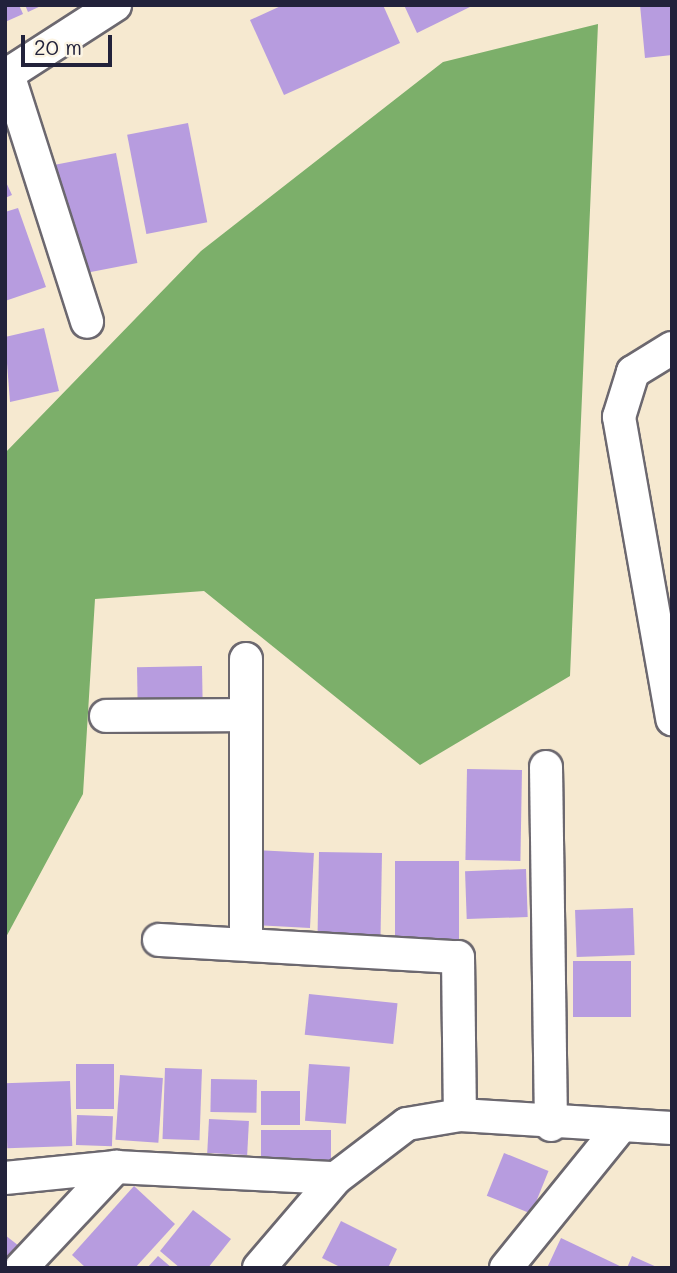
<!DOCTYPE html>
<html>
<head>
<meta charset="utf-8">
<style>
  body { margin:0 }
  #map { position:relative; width:677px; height:1273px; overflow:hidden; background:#f6e9d0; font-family:Mali,sans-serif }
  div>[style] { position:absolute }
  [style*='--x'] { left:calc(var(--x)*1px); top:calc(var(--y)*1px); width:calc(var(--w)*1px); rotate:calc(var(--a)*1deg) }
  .forest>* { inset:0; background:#7caf6a }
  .building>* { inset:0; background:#b79cdf; transform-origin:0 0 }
  .roads { filter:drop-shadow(2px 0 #6c686f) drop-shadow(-2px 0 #6c686f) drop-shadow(0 2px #6c686f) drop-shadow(0 -2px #6c686f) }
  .minor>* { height:32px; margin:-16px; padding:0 16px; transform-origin:16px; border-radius:16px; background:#fff }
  span { translate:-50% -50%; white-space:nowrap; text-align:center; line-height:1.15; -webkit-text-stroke:7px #fcf5e5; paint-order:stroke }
  .frame { position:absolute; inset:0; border:7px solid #22223b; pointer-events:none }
  .scale { position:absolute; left:21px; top:35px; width:91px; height:32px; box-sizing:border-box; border:4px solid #22223b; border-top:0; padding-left:9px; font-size:21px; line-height:24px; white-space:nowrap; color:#22223b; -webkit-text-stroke:5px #fcf5e5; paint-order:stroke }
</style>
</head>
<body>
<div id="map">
  <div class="forest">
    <i style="clip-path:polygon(598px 24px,570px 676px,420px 765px,204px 591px,95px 599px,83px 794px,5px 939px,5px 453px,201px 251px,443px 62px)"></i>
  </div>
  <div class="building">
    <i style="clip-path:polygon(5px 5px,19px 5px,23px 14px,5px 22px)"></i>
    <i style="clip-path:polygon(25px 5px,43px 5px,28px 12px)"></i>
    <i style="clip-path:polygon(283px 5px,383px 5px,400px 43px,284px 95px,250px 20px)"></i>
    <i style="clip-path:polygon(404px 5px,474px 5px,417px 33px)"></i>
    <i style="clip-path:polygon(640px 5px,672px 5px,672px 55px,645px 58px)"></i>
    <i style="left:188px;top:123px;width:101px;height:62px;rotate:79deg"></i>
    <i style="left:116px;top:153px;width:112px;height:62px;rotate:79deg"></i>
    <i style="clip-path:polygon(5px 180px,12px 195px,5px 198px)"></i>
    <i style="clip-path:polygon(18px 208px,46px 287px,5px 301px,5px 212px)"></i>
    <i style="clip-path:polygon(44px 328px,59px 391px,10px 402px,5px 337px)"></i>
    <i style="left:202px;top:666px;width:39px;height:65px;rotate:89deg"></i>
    <i style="left:467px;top:769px;width:55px;height:91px;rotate:1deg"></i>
    <i style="left:255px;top:850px;width:59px;height:75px;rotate:3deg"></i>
    <i style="left:319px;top:852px;width:63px;height:83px;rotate:1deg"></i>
    <i style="left:395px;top:861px;width:64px;height:87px"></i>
    <i style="left:526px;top:869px;width:48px;height:61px;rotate:88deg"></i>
    <i style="left:633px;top:908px;width:47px;height:58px;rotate:88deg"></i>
    <i style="left:573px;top:961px;width:58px;height:56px"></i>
    <i style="left:309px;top:994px;width:89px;height:41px;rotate:6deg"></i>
    <i style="left:76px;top:1064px;width:38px;height:45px"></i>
    <i style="left:309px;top:1064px;width:41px;height:57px;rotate:4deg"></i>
    <i style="left:165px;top:1068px;width:37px;height:71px;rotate:2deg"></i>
    <i style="left:120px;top:1075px;width:43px;height:65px;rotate:4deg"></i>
    <i style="left:211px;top:1079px;width:46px;height:33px;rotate:1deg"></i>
    <i style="left:70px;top:1081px;width:65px;height:65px;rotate:88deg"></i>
    <i style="left:261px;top:1091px;width:39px;height:34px"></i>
    <i style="left:77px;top:1115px;width:36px;height:30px;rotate:2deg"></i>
    <i style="left:209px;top:1119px;width:40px;height:34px;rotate:3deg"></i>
    <i style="left:261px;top:1130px;width:70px;height:38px"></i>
    <i style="left:504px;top:1153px;width:48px;height:46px;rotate:22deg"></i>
    <i style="clip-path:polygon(134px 1186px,175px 1224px,135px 1268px,86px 1268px,72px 1255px)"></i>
    <i style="clip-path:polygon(193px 1210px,231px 1239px,208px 1268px,180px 1268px,160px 1251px)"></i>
    <i style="clip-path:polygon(341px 1221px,397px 1249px,388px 1268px,342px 1268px,322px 1258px)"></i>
    <i style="clip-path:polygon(5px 1235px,19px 1246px,5px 1264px)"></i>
    <i style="clip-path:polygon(561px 1238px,624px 1268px,547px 1268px)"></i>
    <i style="clip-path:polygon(158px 1256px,172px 1268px,147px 1268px)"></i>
    <i style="clip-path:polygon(632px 1256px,659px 1268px,627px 1268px)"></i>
  </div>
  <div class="roads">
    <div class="minor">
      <i style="--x:8;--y:74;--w:260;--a:72.3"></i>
      <i style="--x:5;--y:76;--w:131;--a:-32.8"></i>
      <i style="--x:672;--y:348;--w:46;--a:148.4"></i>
      <i style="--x:633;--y:372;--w:47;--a:107.3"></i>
      <i style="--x:619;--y:417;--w:307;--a:80"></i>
      <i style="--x:246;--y:659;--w:285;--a:90"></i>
      <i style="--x:106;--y:716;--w:139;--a:-0.4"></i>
      <i style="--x:546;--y:767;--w:358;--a:89.2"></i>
      <i style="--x:159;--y:940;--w:299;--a:3.3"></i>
      <i style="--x:458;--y:957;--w:158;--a:89.3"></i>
      <i style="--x:5;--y:1178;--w:112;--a:-5.7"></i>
      <i style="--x:116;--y:1167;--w:220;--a:2.9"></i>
      <i style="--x:21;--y:1268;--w:139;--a:-46.8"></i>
      <i style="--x:259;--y:1268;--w:118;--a:-49.5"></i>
      <i style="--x:336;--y:1178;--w:89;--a:-37.3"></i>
      <i style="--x:407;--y:1124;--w:54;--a:-9.6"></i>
      <i style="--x:460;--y:1115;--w:212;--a:3.5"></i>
      <i style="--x:506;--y:1268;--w:184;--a:-51"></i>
    </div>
  </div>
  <div class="frame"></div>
  <div class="scale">20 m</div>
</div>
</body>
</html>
